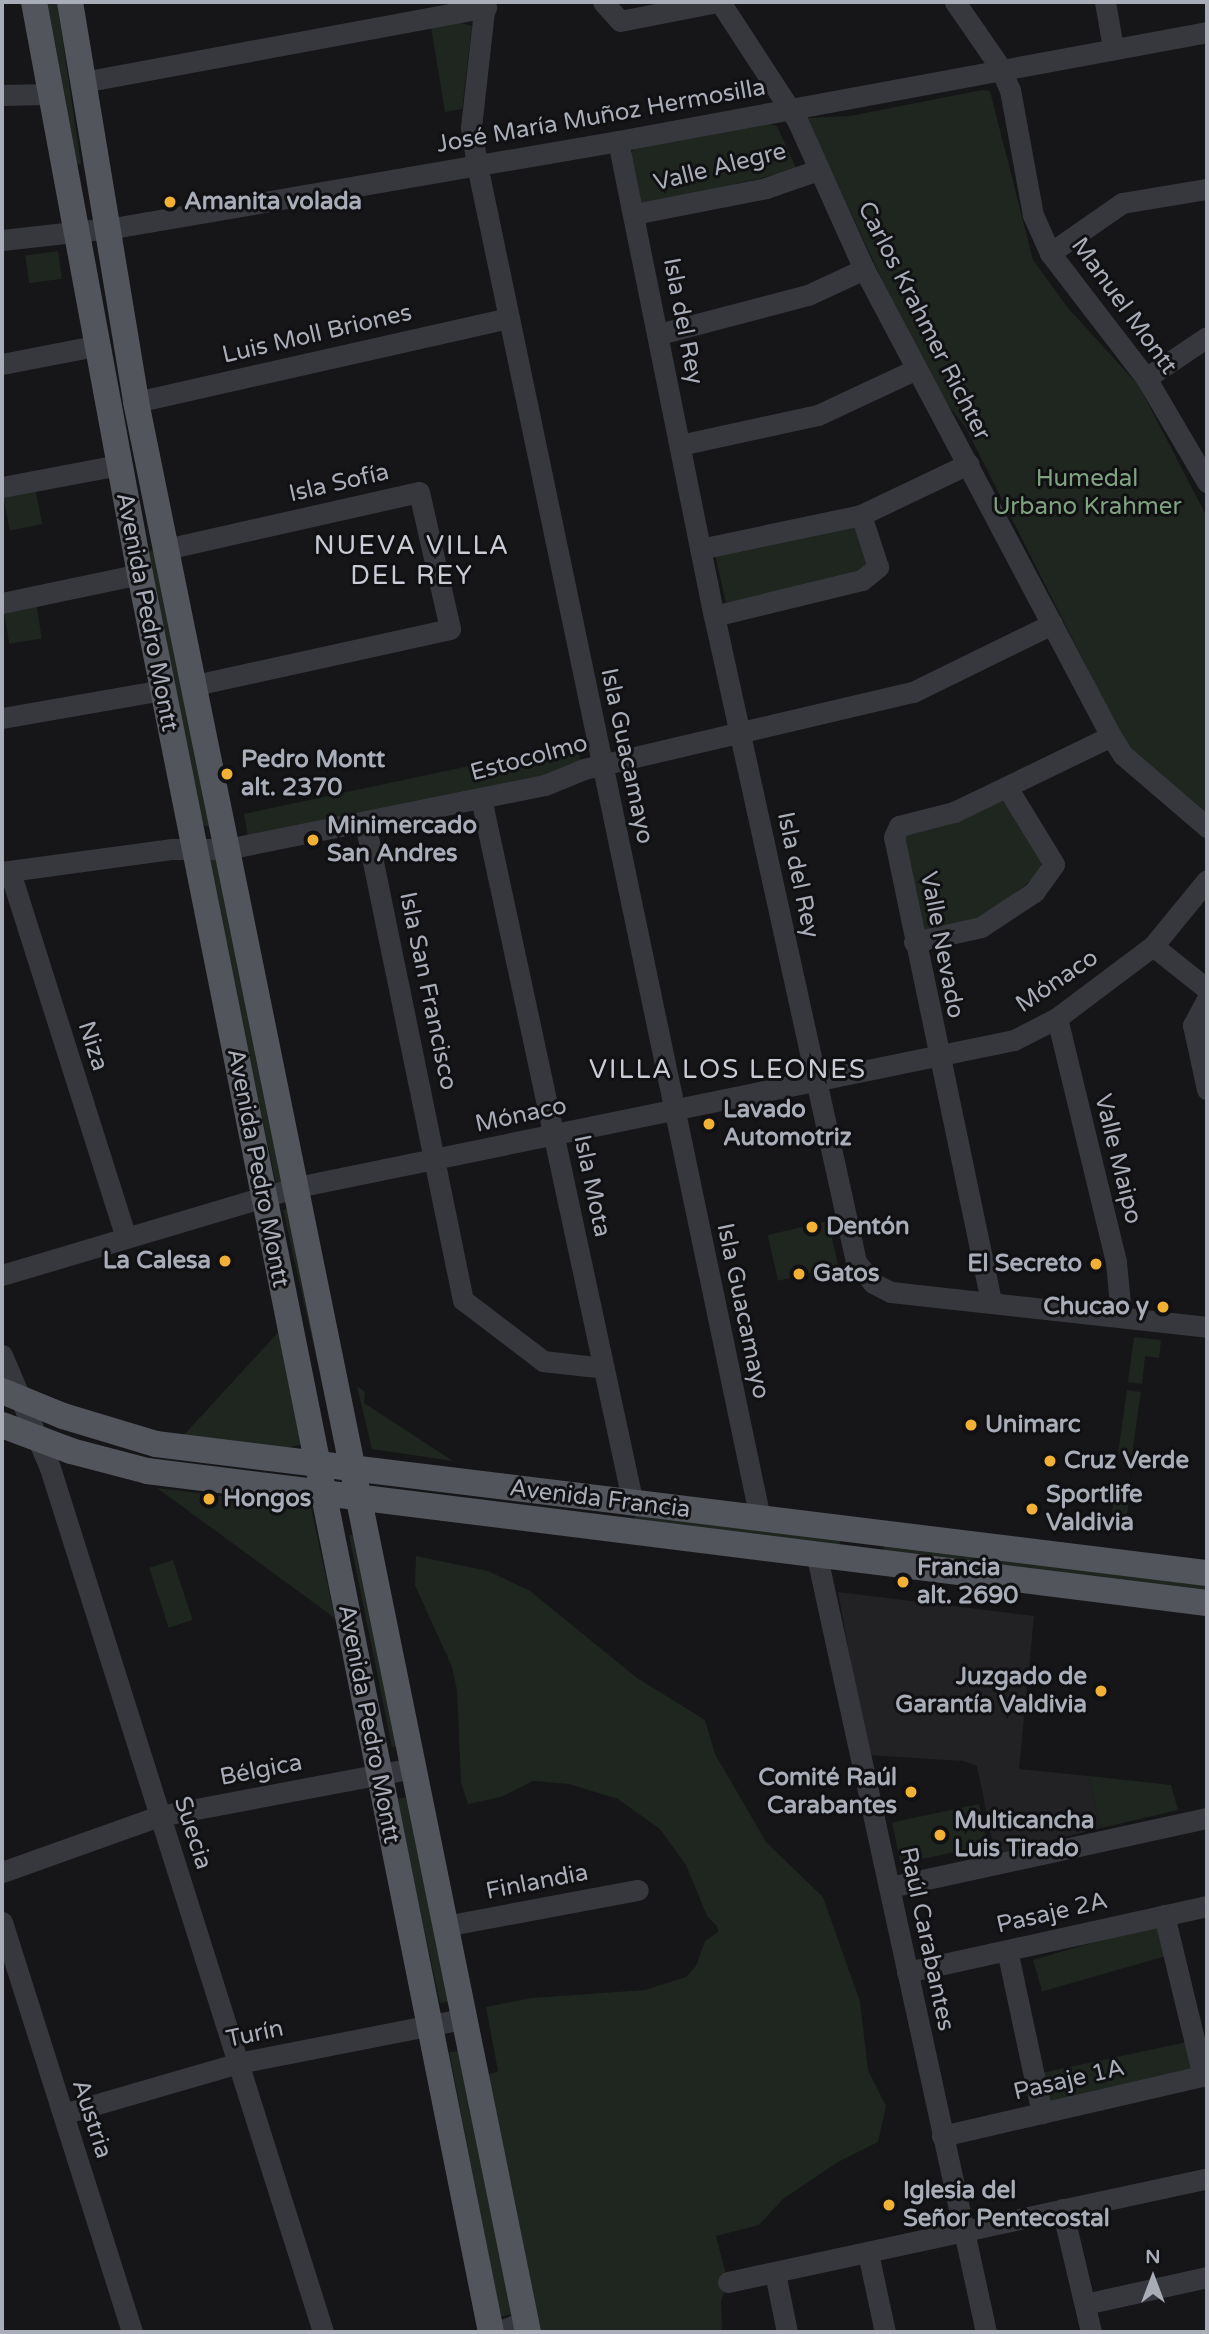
<!DOCTYPE html>
<html>
<head>
<meta charset="utf-8">
<style>
  body { margin:0 }
  #map { position:relative; width:1209px; height:2334px; overflow:hidden; background:#161618; font-family:"Varela Round",sans-serif }
  div>[style] { position:absolute }
  [style*='--x'] { left:calc(var(--x)*1px); top:calc(var(--y)*1px); width:calc(var(--w)*1px); rotate:calc(var(--a)*1deg) }
  .built>* { inset:0; background:#222225 }
  .green>* { inset:0; background:#1e261f; transform-origin:0 0 }
  .minor>* { height:21px; margin:-10.5px; padding:0 10.5px; transform-origin:10.5px; border-radius:10.5px; background:#37383d }
  .major>* { height:26px; margin:-13px; padding:0 13px; transform-origin:13px; border-radius:13px; background:#53555c }
  .dots>* { width:19px; height:19px; translate:-50% -50%; box-sizing:border-box; border:4px solid #111113; border-radius:50% }
  span { translate:-50% -50%; white-space:nowrap; text-align:center; line-height:1.15; -webkit-text-stroke:6px #111113; paint-order:stroke }
  .street-label { font-size:24px; color:#a8adb8 }
  .poi-label { font-size:24px; color:#a8adb8; font-weight:700 }
  .left { translate:0 -50%; text-align:left }
  .right { translate:-100% -50%; text-align:right }
  .park-label { font-size:24px; color:#7fa381 }
  .neighbourhood-label { font-size:26px; color:#c9ccd4; letter-spacing:2px }
  .frame { position:absolute; inset:0; border:4px solid #a8adb8; pointer-events:none }
  .north { position:absolute; left:1118px; top:2243px; width:70px; height:70px; -webkit-text-stroke:5px #111113; paint-order:stroke; rotate:0deg; font-size:19px; font-weight:700; line-height:28px; text-align:center; color:#a8adb8 }
  .north::after { content:''; display:block; margin:auto; width:24px; height:32px; background:#a8adb8; clip-path:polygon(50% 0,100% 100%,50% 72%,0 100%) }
</style>
</head>
<body>
<div id="map">
  <div class="built">
    <i style="clip-path:polygon(838px 1592px,1034px 1616px,1019px 1769px,1089px 1776px,1101px 1828px,995px 1854px,977px 1766px,963px 1761px,868px 1755px)"></i>
  </div>
  <div class="green">
    <i style="clip-path:polygon(45px 2px,57px 2px,81px 164px,76px 164px)"></i>
    <i style="clip-path:polygon(458px 22px,472px 26px,462px 109px,445px 112px,431px 27px)"></i>
    <i style="clip-path:polygon(982px 90px,990px 91px,1033px 260px,1068px 308px,1139px 386px,1207px 517px,1207px 815px,1127px 747px,966px 428px,929px 381px,807px 118px,850px 116px)"></i>
    <i style="clip-path:polygon(765px 123px,777px 126px,797px 170px,641px 205px,629px 156px,634px 148px)"></i>
    <i style="left:58px;top:251px;width:28px;height:33px;rotate:82deg"></i>
    <i style="left:35px;top:487px;width:38px;height:33px;rotate:79deg"></i>
    <i style="clip-path:polygon(852px 523px,870px 561px,858px 577px,726px 604px,715px 554px)"></i>
    <i style="clip-path:polygon(158px 549px,210px 827px,202px 825px,142px 553px)"></i>
    <i style="left:36px;top:602px;width:37px;height:33px;rotate:81deg"></i>
    <i style="clip-path:polygon(577px 743px,583px 774px,248px 836px,244px 814px)"></i>
    <i style="clip-path:polygon(998px 800px,1011px 803px,1041px 861px,1040px 873px,983px 919px,926px 932px,917px 928px,900px 845px,910px 831px)"></i>
    <i style="clip-path:polygon(216px 854px,289px 1180px,276px 1183px,207px 860px)"></i>
    <i style="clip-path:polygon(293px 1208px,333px 1431px,283px 1210px)"></i>
    <i style="left:828px;top:1221px;width:47px;height:62px;rotate:77deg"></i>
    <i style="clip-path:polygon(284px 1326px,304px 1444px,285px 1448px,182px 1437px)"></i>
    <i style="clip-path:polygon(1134px 1337px,1161px 1340px,1159px 1358px,1145px 1356px,1142px 1384px,1128px 1382px)"></i>
    <i style="clip-path:polygon(357px 1386px,365px 1392px,364px 1403px,453px 1461px,372px 1449px)"></i>
    <i style="left:1127px;top:1390px;width:14px;height:65px;rotate:8deg"></i>
    <i style="left:1116px;top:1485px;width:15px;height:42px;rotate:8deg"></i>
    <i style="clip-path:polygon(157px 1488px,311px 1507px,335px 1619px,328px 1613px)"></i>
    <i style="clip-path:polygon(636px 1514px,839px 1539px,840px 1544px,836px 1548px,633px 1522px)"></i>
    <i style="clip-path:polygon(349px 1535px,355px 1535px,400px 1746px,392px 1747px)"></i>
    <i style="clip-path:polygon(884px 1545px,1207px 1583px,1207px 1591px,883px 1555px)"></i>
    <i style="clip-path:polygon(416px 1556px,488px 1571px,530px 1591px,637px 1678px,705px 1720px,715px 1754px,766px 1842px,823px 1897px,860px 2002px,868px 2070px,886px 2106px,878px 2142px,838px 2162px,783px 2199px,759px 2225px,716px 2236px,728px 2282px,721px 2301px,722px 2332px,528px 2332px,478px 2079px,498px 2071px,486px 2007px,532px 1998px,645px 1990px,686px 1977px,696px 1966px,705px 1941px,718px 1932px,717px 1926px,707px 1916px,686px 1865px,660px 1829px,618px 1799px,569px 1784px,533px 1781px,501px 1797px,468px 1804px,461px 1782px,457px 1690px,452px 1667px,415px 1585px)"></i>
    <i style="left:173px;top:1560px;width:63px;height:25px;rotate:72deg"></i>
    <i style="clip-path:polygon(1089px 1776px,1171px 1785px,1178px 1810px,1101px 1828px)"></i>
    <i style="clip-path:polygon(408px 1797px,450px 2001px,440px 2003px,396px 1799px)"></i>
    <i style="left:979px;top:1804px;width:42px;height:89px;rotate:78deg"></i>
    <i style="left:1158px;top:1924px;width:33px;height:130px;rotate:74deg"></i>
    <i style="left:1187px;top:2042px;width:30px;height:150px;rotate:78deg"></i>
    <i style="left:462px;top:2050px;width:269px;height:13px;rotate:79deg"></i>
  </div>
  <div class="minor">
    <i style="--x:485;--y:2;--w:126;--a:96.4"></i>
    <i style="--x:471;--y:127;--w:38;--a:81"></i>
    <i style="--x:477;--y:165;--w:1383;--a:78.19"></i>
    <i style="--x:603;--y:2;--w:25;--a:48"></i>
    <i style="--x:620;--y:21;--w:99;--a:-11.1"></i>
    <i style="--x:720;--y:2;--w:141;--a:56.9"></i>
    <i style="--x:797;--y:120;--w:163;--a:65.8"></i>
    <i style="--x:864;--y:269;--w:528;--a:62.13"></i>
    <i style="--x:1111;--y:736;--w:22;--a:58"></i>
    <i style="--x:1123;--y:755;--w:111;--a:40.6"></i>
    <i style="--x:955;--y:2;--w:79;--a:55.3"></i>
    <i style="--x:1000;--y:67;--w:25;--a:67"></i>
    <i style="--x:1010;--y:90;--w:127;--a:79.6"></i>
    <i style="--x:1033;--y:215;--w:42;--a:65.9"></i>
    <i style="--x:1050;--y:253;--w:158;--a:52.5"></i>
    <i style="--x:1146;--y:378;--w:121;--a:59.6"></i>
    <i style="--x:1105;--y:2;--w:47;--a:80.1"></i>
    <i style="--x:83;--y:82;--w:410;--a:-10.5"></i>
    <i style="--x:2;--y:95;--w:47;--a:-1.2"></i>
    <i style="--x:618;--y:141;--w:485;--a:78.6"></i>
    <i style="--x:714;--y:616;--w:661;--a:77.6"></i>
    <i style="--x:856;--y:1262;--w:27;--a:51"></i>
    <i style="--x:873;--y:1283;--w:20;--a:27"></i>
    <i style="--x:891;--y:1292;--w:318;--a:6.3"></i>
    <i style="--x:634;--y:214;--w:135;--a:-11.1"></i>
    <i style="--x:766;--y:188;--w:55;--a:-19.1"></i>
    <i style="--x:2;--y:240;--w:118;--a:-6.3"></i>
    <i style="--x:119;--y:227;--w:506;--a:-9.78"></i>
    <i style="--x:618;--y:141;--w:599;--a:-10.48"></i>
    <i style="--x:1050;--y:253;--w:88;--a:-34.8"></i>
    <i style="--x:1122;--y:203;--w:86;--a:-9.4"></i>
    <i style="--x:659;--y:334;--w:154;--a:-14.7"></i>
    <i style="--x:808;--y:295;--w:62;--a:-24.9"></i>
    <i style="--x:2;--y:364;--w:95;--a:-11"></i>
    <i style="--x:1146;--y:378;--w:73;--a:-33.9"></i>
    <i style="--x:136;--y:402;--w:382;--a:-12.7"></i>
    <i style="--x:680;--y:445;--w:141;--a:-12.3"></i>
    <i style="--x:818;--y:415;--w:108;--a:-25.1"></i>
    <i style="--x:2;--y:487;--w:118;--a:-10.7"></i>
    <i style="--x:166;--y:549;--w:259;--a:-12.7"></i>
    <i style="--x:419;--y:492;--w:140;--a:77.2"></i>
    <i style="--x:450;--y:629;--w:261;--a:167.6"></i>
    <i style="--x:700;--y:549;--w:165;--a:-11.9"></i>
    <i style="--x:861;--y:515;--w:119;--a:-25.5"></i>
    <i style="--x:2;--y:603;--w:141;--a:-11.9"></i>
    <i style="--x:714;--y:616;--w:152;--a:-13.7"></i>
    <i style="--x:862;--y:580;--w:21;--a:-39"></i>
    <i style="--x:878;--y:567;--w:55;--a:-108.1"></i>
    <i style="--x:2;--y:718;--w:163;--a:-9.9"></i>
    <i style="--x:481;--y:798;--w:722;--a:77.85"></i>
    <i style="--x:365;--y:823;--w:487;--a:78.4"></i>
    <i style="--x:463;--y:1300;--w:101;--a:37.3"></i>
    <i style="--x:543;--y:1361;--w:61;--a:6.5"></i>
    <i style="--x:2;--y:872;--w:172;--a:-7.7"></i>
    <i style="--x:172;--y:849;--w:55;--a:0"></i>
    <i style="--x:227;--y:849;--w:324;--a:-11.4"></i>
    <i style="--x:545;--y:785;--w:42;--a:-22.3"></i>
    <i style="--x:584;--y:769;--w:338;--a:-13.2"></i>
    <i style="--x:913;--y:692;--w:155;--a:-26.1"></i>
    <i style="--x:10;--y:872;--w:383;--a:72.4"></i>
    <i style="--x:914;--y:942;--w:69;--a:-12.6"></i>
    <i style="--x:981;--y:927;--w:64;--a:-33.4"></i>
    <i style="--x:1034;--y:892;--w:34;--a:-54"></i>
    <i style="--x:1054;--y:864;--w:88;--a:-121.5"></i>
    <i style="--x:1153;--y:946;--w:69;--a:38.5"></i>
    <i style="--x:1207;--y:999;--w:30;--a:118"></i>
    <i style="--x:1193;--y:1025;--w:66;--a:77.7"></i>
    <i style="--x:1057;--y:1018;--w:251;--a:76.4"></i>
    <i style="--x:1116;--y:1262;--w:53;--a:84.6"></i>
    <i style="--x:2;--y:1275;--w:308;--a:-16.6"></i>
    <i style="--x:297;--y:1187;--w:732;--a:-11.59"></i>
    <i style="--x:1014;--y:1040;--w:48;--a:-27.1"></i>
    <i style="--x:1057;--y:1018;--w:120;--a:-36.9"></i>
    <i style="--x:1153;--y:946;--w:85;--a:-50.7"></i>
    <i style="--x:991;--y:1301;--w:474;--a:-101.8"></i>
    <i style="--x:894;--y:837;--w:12;--a:-66"></i>
    <i style="--x:899;--y:826;--w:57;--a:-14.3"></i>
    <i style="--x:954;--y:812;--w:174;--a:-25.8"></i>
    <i style="--x:2;--y:1355;--w:123;--a:67"></i>
    <i style="--x:50;--y:1468;--w:906;--a:72.46"></i>
    <i style="--x:817;--y:1557;--w:793;--a:77.7"></i>
    <i style="--x:2;--y:1872;--w:167;--a:-19.6"></i>
    <i style="--x:159;--y:1816;--w:258;--a:-10.7"></i>
    <i style="--x:890;--y:1887;--w:324;--a:-12.3"></i>
    <i style="--x:1164;--y:1915;--w:166;--a:76.4"></i>
    <i style="--x:2;--y:1922;--w:430;--a:72.4"></i>
    <i style="--x:445;--y:1926;--w:196;--a:-10.6"></i>
    <i style="--x:1007;--y:1950;--w:167;--a:77.9"></i>
    <i style="--x:907;--y:1972;--w:307;--a:-12.4"></i>
    <i style="--x:63;--y:2114;--w:182;--a:-16.2"></i>
    <i style="--x:238;--y:2063;--w:228;--a:-11.1"></i>
    <i style="--x:942;--y:2136;--w:272;--a:-13"></i>
    <i style="--x:1062;--y:2209;--w:126;--a:76.7"></i>
    <i style="--x:868;--y:2253;--w:81;--a:77.9"></i>
    <i style="--x:775;--y:2273;--w:60;--a:78.5"></i>
    <i style="--x:728;--y:2282;--w:490;--a:-12.2"></i>
    <i style="--x:1085;--y:2304;--w:125;--a:-12.5"></i>
    <i style="--x:497;--y:2332;--w:30;--a:-21"></i>
  </div>
  <div class="major">
    <i style="--x:34;--y:2;--w:582;--a:79.5"></i>
    <i style="--x:140;--y:574;--w:1793;--a:78.71"></i>
    <i style="--x:70;--y:2;--w:405;--a:80.6"></i>
    <i style="--x:136;--y:402;--w:1969;--a:78.52"></i>
    <i style="--x:2;--y:1391;--w:66;--a:22.3"></i>
    <i style="--x:63;--y:1416;--w:97;--a:16.8"></i>
    <i style="--x:156;--y:1444;--w:1059;--a:7"></i>
    <i style="--x:2;--y:1425;--w:74;--a:20.6"></i>
    <i style="--x:71;--y:1451;--w:79;--a:14.7"></i>
    <i style="--x:147;--y:1471;--w:1068;--a:7.1"></i>
  </div>
  <div class="dots">
    <i style="left:170px;top:202px;background:#f2b134"></i>
    <i style="left:227px;top:774px;background:#f2b134"></i>
    <i style="left:313px;top:840px;background:#f2b134"></i>
    <i style="left:709px;top:1124px;background:#f2b134"></i>
    <i style="left:812px;top:1227px;background:#f2b134"></i>
    <i style="left:225px;top:1261px;background:#f2b134"></i>
    <i style="left:1096px;top:1264px;background:#f2b134"></i>
    <i style="left:799px;top:1274px;background:#f2b134"></i>
    <i style="left:1163px;top:1307px;background:#f2b134"></i>
    <i style="left:971px;top:1425px;background:#f2b134"></i>
    <i style="left:1050px;top:1461px;background:#f2b134"></i>
    <i style="left:209px;top:1499px;background:#f2b134"></i>
    <i style="left:1032px;top:1509px;background:#f2b134"></i>
    <i style="left:903px;top:1582px;background:#f2b134"></i>
    <i style="left:1101px;top:1691px;background:#f2b134"></i>
    <i style="left:911px;top:1792px;background:#f2b134"></i>
    <i style="left:940px;top:1835px;background:#f2b134"></i>
    <i style="left:889px;top:2205px;background:#f2b134"></i>
  </div>
  <div class="street-label">
    <span style="left:601px;top:116px;rotate:-10deg">José María Muñoz Hermosilla</span>
    <span style="left:720px;top:167px;rotate:-14deg">Valle Alegre</span>
    <span style="left:1124px;top:306px;rotate:54deg">Manuel Montt</span>
    <span style="left:683px;top:321px;rotate:79deg">Isla del Rey</span>
    <span style="left:924px;top:321px;rotate:63deg">Carlos Krahmer Richter</span>
    <span style="left:317px;top:334px;rotate:-13deg">Luis Moll Briones</span>
    <span style="left:339px;top:483px;rotate:-13deg">Isla Sofía</span>
    <span style="left:147px;top:612px;rotate:79deg">Avenida Pedro Montt</span>
    <span style="left:627px;top:756px;rotate:78deg">Isla Guacamayo</span>
    <span style="left:529px;top:758px;rotate:-15deg">Estocolmo</span>
    <span style="left:798px;top:875px;rotate:78deg">Isla del Rey</span>
    <span style="left:942px;top:945px;rotate:79deg">Valle Nevado</span>
    <span style="left:1057px;top:981px;rotate:-34deg">Mónaco</span>
    <span style="left:428px;top:991px;rotate:78deg">Isla San Francisco</span>
    <span style="left:93px;top:1046px;rotate:72deg">Niza</span>
    <span style="left:521px;top:1115px;rotate:-12deg">Mónaco</span>
    <span style="left:1118px;top:1159px;rotate:76deg">Valle Maipo</span>
    <span style="left:258px;top:1168px;rotate:79deg">Avenida Pedro Montt</span>
    <span style="left:592px;top:1186px;rotate:78deg">Isla Mota</span>
    <span style="left:743px;top:1311px;rotate:78deg">Isla Guacamayo</span>
    <span style="left:600px;top:1499px;rotate:7deg">Avenida Francia</span>
    <span style="left:369px;top:1724px;rotate:79deg">Avenida Pedro Montt</span>
    <span style="left:261px;top:1770px;rotate:-11deg">Bélgica</span>
    <span style="left:193px;top:1833px;rotate:72deg">Suecia</span>
    <span style="left:537px;top:1882px;rotate:-11deg">Finlandia</span>
    <span style="left:1052px;top:1913px;rotate:-13deg">Pasaje 2A</span>
    <span style="left:927px;top:1939px;rotate:78deg">Raúl Carabantes</span>
    <span style="left:255px;top:2034px;rotate:-12deg">Turín</span>
    <span style="left:1069px;top:2080px;rotate:-13deg">Pasaje 1A</span>
    <span style="left:92px;top:2119px;rotate:72deg">Austria</span>
  </div>
  <div class="poi-label">
    <span class="left" style="left:184px;top:202px">Amanita volada</span>
    <span class="left" style="left:241px;top:774px">Pedro Montt<br>alt. 2370</span>
    <span class="left" style="left:327px;top:840px">Minimercado<br>San Andres</span>
    <span class="left" style="left:723px;top:1124px">Lavado<br>Automotriz</span>
    <span class="left" style="left:826px;top:1227px">Dentón</span>
    <span class="right" style="left:211px;top:1261px">La Calesa</span>
    <span class="right" style="left:1082px;top:1264px">El Secreto</span>
    <span class="left" style="left:813px;top:1274px">Gatos</span>
    <span class="right" style="left:1149px;top:1307px">Chucao y</span>
    <span class="left" style="left:985px;top:1425px">Unimarc</span>
    <span class="left" style="left:1064px;top:1461px">Cruz Verde</span>
    <span class="left" style="left:1046px;top:1509px">Sportlife<br>Valdivia</span>
    <span class="left" style="left:223px;top:1499px">Hongos</span>
    <span class="left" style="left:917px;top:1582px">Francia<br>alt. 2690</span>
    <span class="right" style="left:1087px;top:1691px">Juzgado de<br>Garantía Valdivia</span>
    <span class="right" style="left:897px;top:1792px">Comité Raúl<br>Carabantes</span>
    <span class="left" style="left:954px;top:1835px">Multicancha<br>Luis Tirado</span>
    <span class="left" style="left:903px;top:2205px">Iglesia del<br>Señor Pentecostal</span>
  </div>
  <div class="park-label">
    <span style="left:1087px;top:493px">Humedal<br>Urbano Krahmer</span>
  </div>
  <div class="neighbourhood-label">
    <span style="left:412px;top:561px">NUEVA VILLA<br>DEL REY</span>
    <span style="left:728px;top:1070px">VILLA LOS LEONES</span>
  </div>
  <div class="frame"></div>
  <div class="north">N</div>
</div>
</body>
</html>
